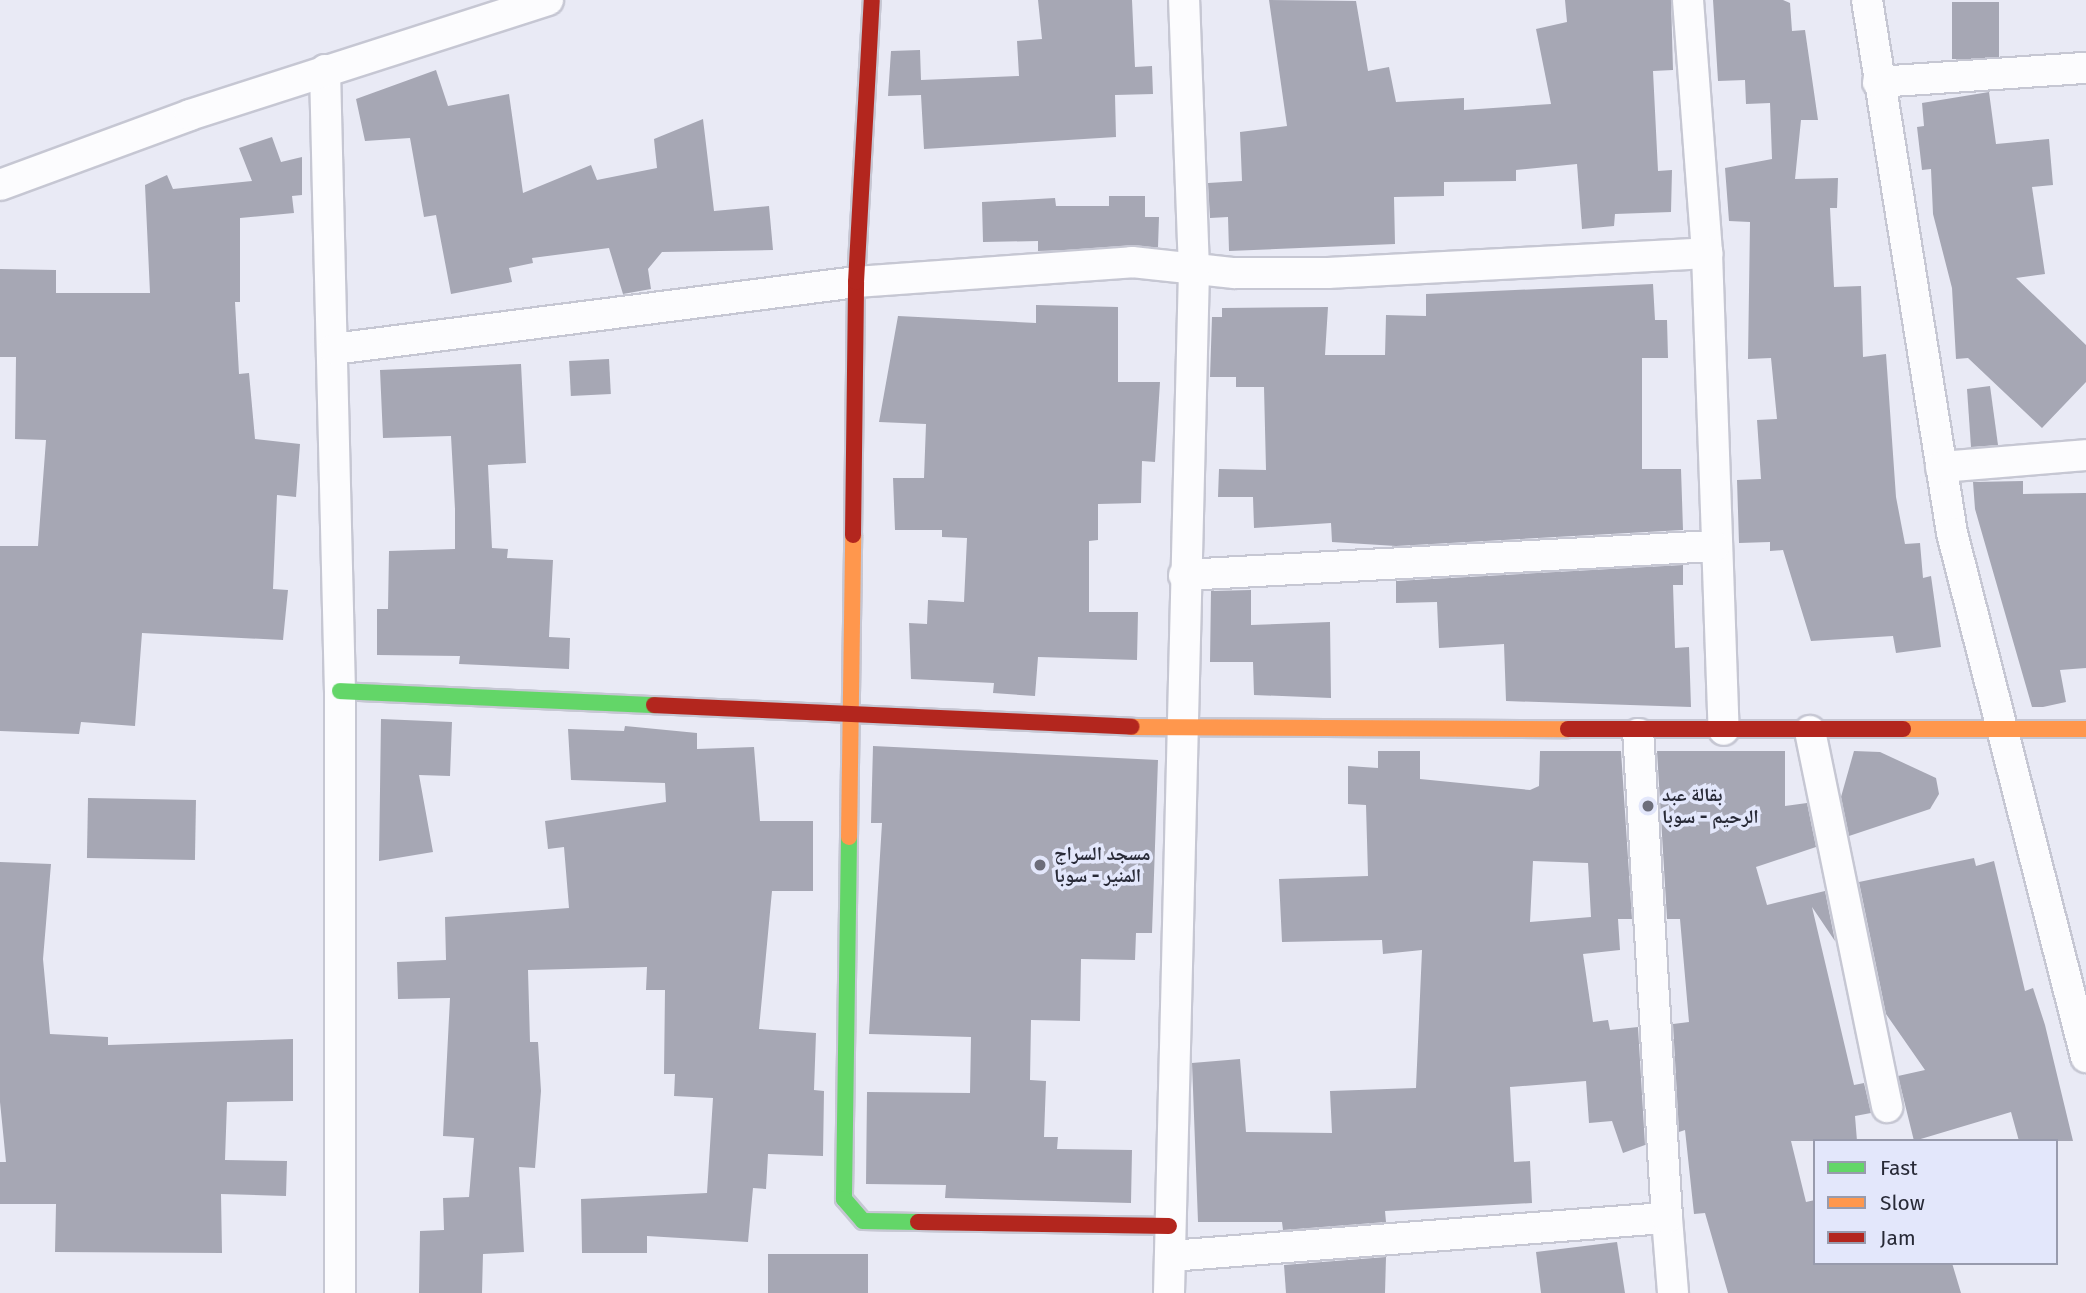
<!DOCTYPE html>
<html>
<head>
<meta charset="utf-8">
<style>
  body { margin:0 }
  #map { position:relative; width:2086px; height:1293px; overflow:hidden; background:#e9eaf5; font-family:"Fira Sans","Noto Naskh Arabic",sans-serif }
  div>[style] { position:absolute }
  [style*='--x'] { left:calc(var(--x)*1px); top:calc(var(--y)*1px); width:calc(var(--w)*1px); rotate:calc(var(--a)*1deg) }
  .building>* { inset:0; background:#a6a7b4; transform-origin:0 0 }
  .roads { filter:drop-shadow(2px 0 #c6c7d3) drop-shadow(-2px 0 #c6c7d3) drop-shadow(0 2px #c6c7d3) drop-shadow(0 -2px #c6c7d3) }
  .street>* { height:30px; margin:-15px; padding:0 15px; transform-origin:15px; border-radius:15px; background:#fcfcfe }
  .fast>* { height:16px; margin:-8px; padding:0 8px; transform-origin:8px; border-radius:8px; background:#63d668 }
  .slow>* { height:16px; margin:-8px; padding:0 8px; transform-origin:8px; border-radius:8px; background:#ff974d }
  .jam>* { height:16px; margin:-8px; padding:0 8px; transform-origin:8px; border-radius:8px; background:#b3261e }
  .dots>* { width:19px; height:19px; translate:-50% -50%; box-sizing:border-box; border:4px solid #e3e7fb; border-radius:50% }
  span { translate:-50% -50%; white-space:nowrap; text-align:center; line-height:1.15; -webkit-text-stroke:7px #e3e7fb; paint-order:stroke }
  .poi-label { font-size:19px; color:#282a37; font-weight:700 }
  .left { translate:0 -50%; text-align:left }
  .legend { position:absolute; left:1813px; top:1139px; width:245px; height:126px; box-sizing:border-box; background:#e3e7fb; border:2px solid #989bad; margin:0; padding:9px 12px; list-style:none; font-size:21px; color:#282a37 }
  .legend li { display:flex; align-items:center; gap:14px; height:35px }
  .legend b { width:35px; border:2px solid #989bad }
</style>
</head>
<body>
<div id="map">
  <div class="building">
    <i style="clip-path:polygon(1038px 0,1132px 0,1135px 67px,1152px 66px,1153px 94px,1115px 95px,1116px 137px,924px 149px,921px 95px,888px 96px,891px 51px,920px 50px,921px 80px,1019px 76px,1017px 41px,1042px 39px)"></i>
    <i style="clip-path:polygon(1269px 0,1356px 1px,1368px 71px,1389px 67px,1396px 102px,1464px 98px,1464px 110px,1551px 104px,1536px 29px,1567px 22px,1565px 0,1671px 0,1673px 70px,1653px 71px,1658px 171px,1672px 170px,1671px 212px,1615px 214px,1614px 226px,1582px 229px,1577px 164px,1516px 170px,1516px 181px,1444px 182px,1444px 196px,1394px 197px,1395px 244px,1229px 251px,1228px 217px,1210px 218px,1208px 183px,1242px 181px,1240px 132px,1287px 126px)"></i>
    <i style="clip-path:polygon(1713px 0,1783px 0,1790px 3px,1792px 31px,1805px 30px,1818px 120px,1801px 120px,1795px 179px,1838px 178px,1837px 208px,1830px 208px,1834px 287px,1861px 286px,1863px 357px,1886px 354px,1896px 497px,1905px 544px,1920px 543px,1923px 578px,1931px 576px,1941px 647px,1896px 653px,1893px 636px,1811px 641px,1783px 550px,1770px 551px,1770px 542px,1739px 543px,1737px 480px,1761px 479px,1757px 420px,1777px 419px,1771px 358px,1748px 359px,1750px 222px,1729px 221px,1725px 168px,1772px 159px,1770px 103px,1746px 104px,1745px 80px,1718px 81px)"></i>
    <i style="left:1952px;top:2px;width:47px;height:57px"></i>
    <i style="clip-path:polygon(436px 70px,448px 106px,509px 94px,523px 193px,591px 165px,597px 180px,657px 168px,654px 139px,703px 119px,714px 211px,769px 206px,773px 250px,662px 252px,648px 269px,651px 289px,623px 294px,609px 248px,532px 258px,533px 263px,509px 268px,512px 282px,451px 294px,436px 215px,424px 217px,410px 138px,365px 141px,356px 99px)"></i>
    <i style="clip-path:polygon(1989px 92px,1996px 144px,2049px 139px,2053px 185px,2032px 187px,2045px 274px,2016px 278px,2086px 345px,2086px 382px,2042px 428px,1968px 358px,1956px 359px,1952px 288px,1933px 214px,1931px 169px,1922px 170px,1917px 127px,1924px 126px,1922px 103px)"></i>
    <i style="clip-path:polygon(272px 137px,281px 162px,302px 157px,302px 195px,292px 196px,294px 213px,240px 218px,240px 302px,235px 302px,239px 374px,249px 373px,255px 439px,300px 444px,296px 497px,277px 495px,273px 589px,288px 590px,283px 640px,142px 633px,135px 726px,81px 722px,79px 734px,0 731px,0 546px,38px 546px,46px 440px,15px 439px,16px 357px,0 357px,0 269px,56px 270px,56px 293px,150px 293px,145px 185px,167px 175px,173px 189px,252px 181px,239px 148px)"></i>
    <i style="clip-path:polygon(1109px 196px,1145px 196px,1145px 217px,1159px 217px,1158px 247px,1038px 251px,1038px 241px,983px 242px,982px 202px,1055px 198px,1056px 206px,1109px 206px)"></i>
    <i style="clip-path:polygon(1653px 284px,1655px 320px,1667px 320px,1668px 358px,1642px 358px,1642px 469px,1681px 469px,1683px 530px,1396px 546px,1332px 542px,1331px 523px,1254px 528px,1253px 497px,1218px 497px,1219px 469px,1266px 470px,1264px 387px,1236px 387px,1236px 377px,1210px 377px,1212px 317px,1222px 317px,1222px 308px,1328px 307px,1325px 355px,1385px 355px,1386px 315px,1426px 316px,1426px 294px)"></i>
    <i style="clip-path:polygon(1036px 305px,1118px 307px,1118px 382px,1160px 382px,1155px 462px,1142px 461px,1141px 503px,1098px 504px,1098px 540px,1089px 541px,1089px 612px,1138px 612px,1137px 660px,1038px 657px,1035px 696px,993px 693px,994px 683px,911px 679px,909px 623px,927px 624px,928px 600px,964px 602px,967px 538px,942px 537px,942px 530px,895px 530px,893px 478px,924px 478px,926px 424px,879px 422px,898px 316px,1036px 323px)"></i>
    <i style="left:609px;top:359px;width:35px;height:40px;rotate:87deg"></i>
    <i style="clip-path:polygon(521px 364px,526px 463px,488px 465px,492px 548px,508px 549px,507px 558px,553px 560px,549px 637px,570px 638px,569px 669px,459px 664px,460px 656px,377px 655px,377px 609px,388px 609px,389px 551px,455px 549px,455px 509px,451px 436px,383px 438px,380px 370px)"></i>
    <i style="clip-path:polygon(1990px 386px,1998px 445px,1971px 447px,1967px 389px)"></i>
    <i style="clip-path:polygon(2023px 481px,2023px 494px,2086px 493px,2086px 668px,2060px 670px,2066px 702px,2043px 707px,2032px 707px,1975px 509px,1973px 482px)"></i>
    <i style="clip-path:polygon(1683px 565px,1683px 585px,1673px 585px,1675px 648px,1689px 647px,1691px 707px,1506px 701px,1504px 644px,1439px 648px,1437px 602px,1396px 603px,1396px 581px)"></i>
    <i style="clip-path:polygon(1251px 590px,1251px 625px,1330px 622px,1331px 698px,1254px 695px,1253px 662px,1210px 662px,1211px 591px)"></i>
    <i style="clip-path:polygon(381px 719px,452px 722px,450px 776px,419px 775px,433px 852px,379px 861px)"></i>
    <i style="clip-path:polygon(625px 726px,697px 733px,697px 749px,754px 747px,760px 821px,813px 821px,813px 891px,772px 891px,759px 1029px,816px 1033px,814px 1090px,824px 1091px,823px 1156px,768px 1154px,766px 1189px,753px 1188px,748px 1242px,647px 1236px,647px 1253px,582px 1253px,581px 1199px,707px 1193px,713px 1098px,674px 1096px,675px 1074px,664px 1074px,665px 990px,646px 990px,647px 967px,528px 970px,530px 1042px,538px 1042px,541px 1091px,535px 1168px,519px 1167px,524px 1252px,483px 1254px,482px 1293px,419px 1293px,420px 1231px,444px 1230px,443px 1198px,469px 1197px,474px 1138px,443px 1136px,450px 998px,398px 999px,397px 962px,446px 960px,445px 917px,569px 908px,564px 847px,548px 849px,545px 821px,666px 802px,665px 783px,571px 780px,568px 729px,624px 731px)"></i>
    <i style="clip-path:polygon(873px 746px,1158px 760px,1152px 933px,1136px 933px,1135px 960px,1081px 959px,1080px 1021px,1031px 1020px,1030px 1080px,1046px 1081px,1044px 1137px,1058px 1137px,1057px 1149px,1132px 1150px,1131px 1203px,945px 1198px,946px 1185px,866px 1184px,867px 1092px,970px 1093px,971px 1037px,869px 1034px,882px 823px,871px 823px)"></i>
    <i style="clip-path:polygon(evenodd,1378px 751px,1420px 751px,1420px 779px,1530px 790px,1539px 786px,1540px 751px,1621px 751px,1632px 919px,1618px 919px,1620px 950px,1583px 954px,1593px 1022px,1608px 1020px,1610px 1030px,1638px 1027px,1645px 1145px,1623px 1153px,1612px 1121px,1589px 1123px,1586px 1081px,1510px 1087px,1514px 1162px,1530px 1161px,1532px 1203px,1385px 1211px,1386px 1222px,1283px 1230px,1282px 1222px,1198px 1222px,1192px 1063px,1240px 1059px,1246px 1132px,1332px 1133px,1330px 1091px,1416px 1088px,1422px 950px,1383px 954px,1382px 940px,1282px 942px,1279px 879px,1368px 876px,1366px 805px,1348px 804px,1348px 766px,1378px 768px,1378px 751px,1533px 861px,1588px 863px,1591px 917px,1530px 922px,1533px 861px)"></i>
    <i style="clip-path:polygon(1657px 751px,1785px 751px,1785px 806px,1807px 803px,1816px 847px,1756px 867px,1767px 905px,1825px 891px,1835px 941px,1812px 907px,1854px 1085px,1864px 1083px,1871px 1113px,1855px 1116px,1857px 1141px,1791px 1141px,1806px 1202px,1815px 1200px,1815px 1263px,1952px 1263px,1961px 1293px,1728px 1293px,1705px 1213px,1694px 1214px,1685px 1130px,1679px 1132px,1673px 1024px,1689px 1022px,1680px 919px,1667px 919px)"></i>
    <i style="clip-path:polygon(1854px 751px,1880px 752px,1936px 778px,1939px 794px,1930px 809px,1849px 836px,1841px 797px)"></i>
    <i style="left:88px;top:798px;width:108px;height:60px;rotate:1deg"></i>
    <i style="clip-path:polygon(1974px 858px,1976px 866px,1994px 861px,2025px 991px,2033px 988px,2045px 1025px,2073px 1141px,2019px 1141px,2011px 1112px,1914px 1141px,1898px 1076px,1925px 1070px,1886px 1014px,1859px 882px)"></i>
    <i style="clip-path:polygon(0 862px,51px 864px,43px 959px,50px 1034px,108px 1037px,108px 1045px,293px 1039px,293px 1101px,227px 1102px,225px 1160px,287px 1161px,286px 1196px,221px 1194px,222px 1253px,55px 1252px,56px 1204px,0 1204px,0 1162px,6px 1162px,0 1102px)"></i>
    <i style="clip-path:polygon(1617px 1242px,1625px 1293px,1541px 1293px,1536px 1252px)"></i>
    <i style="left:868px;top:1254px;width:39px;height:100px;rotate:90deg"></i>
    <i style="clip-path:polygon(1386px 1257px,1385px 1293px,1286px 1293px,1284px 1265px)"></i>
  </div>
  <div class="roads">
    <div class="street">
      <i style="--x:1688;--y:0;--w:254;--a:85.7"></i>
      <i style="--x:1707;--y:253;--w:477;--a:88"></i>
      <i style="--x:1867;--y:0;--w:540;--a:80.94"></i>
      <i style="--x:1952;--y:533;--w:541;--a:75.66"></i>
      <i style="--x:325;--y:70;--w:621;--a:88.62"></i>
      <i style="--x:340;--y:691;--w:602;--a:90"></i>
      <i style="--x:1878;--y:82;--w:208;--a:-3.9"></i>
      <i style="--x:0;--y:185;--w:202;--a:-20.2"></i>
      <i style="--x:190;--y:115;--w:376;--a:-17.8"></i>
      <i style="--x:334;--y:349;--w:526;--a:-7.31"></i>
      <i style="--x:856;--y:282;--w:277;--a:-4.1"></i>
      <i style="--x:1132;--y:262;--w:103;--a:6.2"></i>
      <i style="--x:1234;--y:273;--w:94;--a:0"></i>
      <i style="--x:1328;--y:273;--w:380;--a:-3"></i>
      <i style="--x:1941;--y:467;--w:145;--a:-4.7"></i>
      <i style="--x:1184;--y:575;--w:531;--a:-3.13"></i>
      <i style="--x:1810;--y:731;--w:384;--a:78.4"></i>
      <i style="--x:1667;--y:1218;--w:75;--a:85.4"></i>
      <i style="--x:1170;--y:1256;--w:498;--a:-4.4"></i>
      <i style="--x:1667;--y:1218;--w:485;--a:-93.4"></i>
      <i style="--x:1169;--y:1293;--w:1023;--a:-88.6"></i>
      <i style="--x:1194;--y:270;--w:270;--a:-92.1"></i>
    </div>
    <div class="fast">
      <i style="--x:340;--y:691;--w:314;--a:2.6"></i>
      <i style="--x:849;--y:837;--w:362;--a:90.8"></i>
      <i style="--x:844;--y:1199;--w:29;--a:49"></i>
      <i style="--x:863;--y:1221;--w:55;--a:1"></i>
    </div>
    <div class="slow">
      <i style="--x:1131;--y:727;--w:437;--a:0.3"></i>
      <i style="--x:1903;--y:729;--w:183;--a:0"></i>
      <i style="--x:849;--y:837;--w:302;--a:-89.2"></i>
    </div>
    <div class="jam">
      <i style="--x:853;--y:535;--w:253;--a:-89.3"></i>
      <i style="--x:856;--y:282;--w:282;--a:-86.8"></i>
      <i style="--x:654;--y:705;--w:478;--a:2.6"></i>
      <i style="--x:1568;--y:729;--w:335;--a:0"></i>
      <i style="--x:918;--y:1222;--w:251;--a:0.9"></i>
    </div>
  </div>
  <div class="dots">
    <i style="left:1648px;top:806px;background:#6c6d7a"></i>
    <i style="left:1040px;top:865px;background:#6c6d7a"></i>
  </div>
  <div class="poi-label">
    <span class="left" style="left:1662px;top:806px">بقالة عبد<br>الرحيم - سوبا</span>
    <span class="left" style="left:1054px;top:865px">مسجد السراج<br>المنير - سوبا</span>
  </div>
  <ul class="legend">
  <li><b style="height:9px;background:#63d668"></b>Fast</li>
  <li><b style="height:9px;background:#ff974d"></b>Slow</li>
  <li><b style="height:9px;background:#b3261e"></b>Jam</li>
  </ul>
</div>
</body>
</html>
